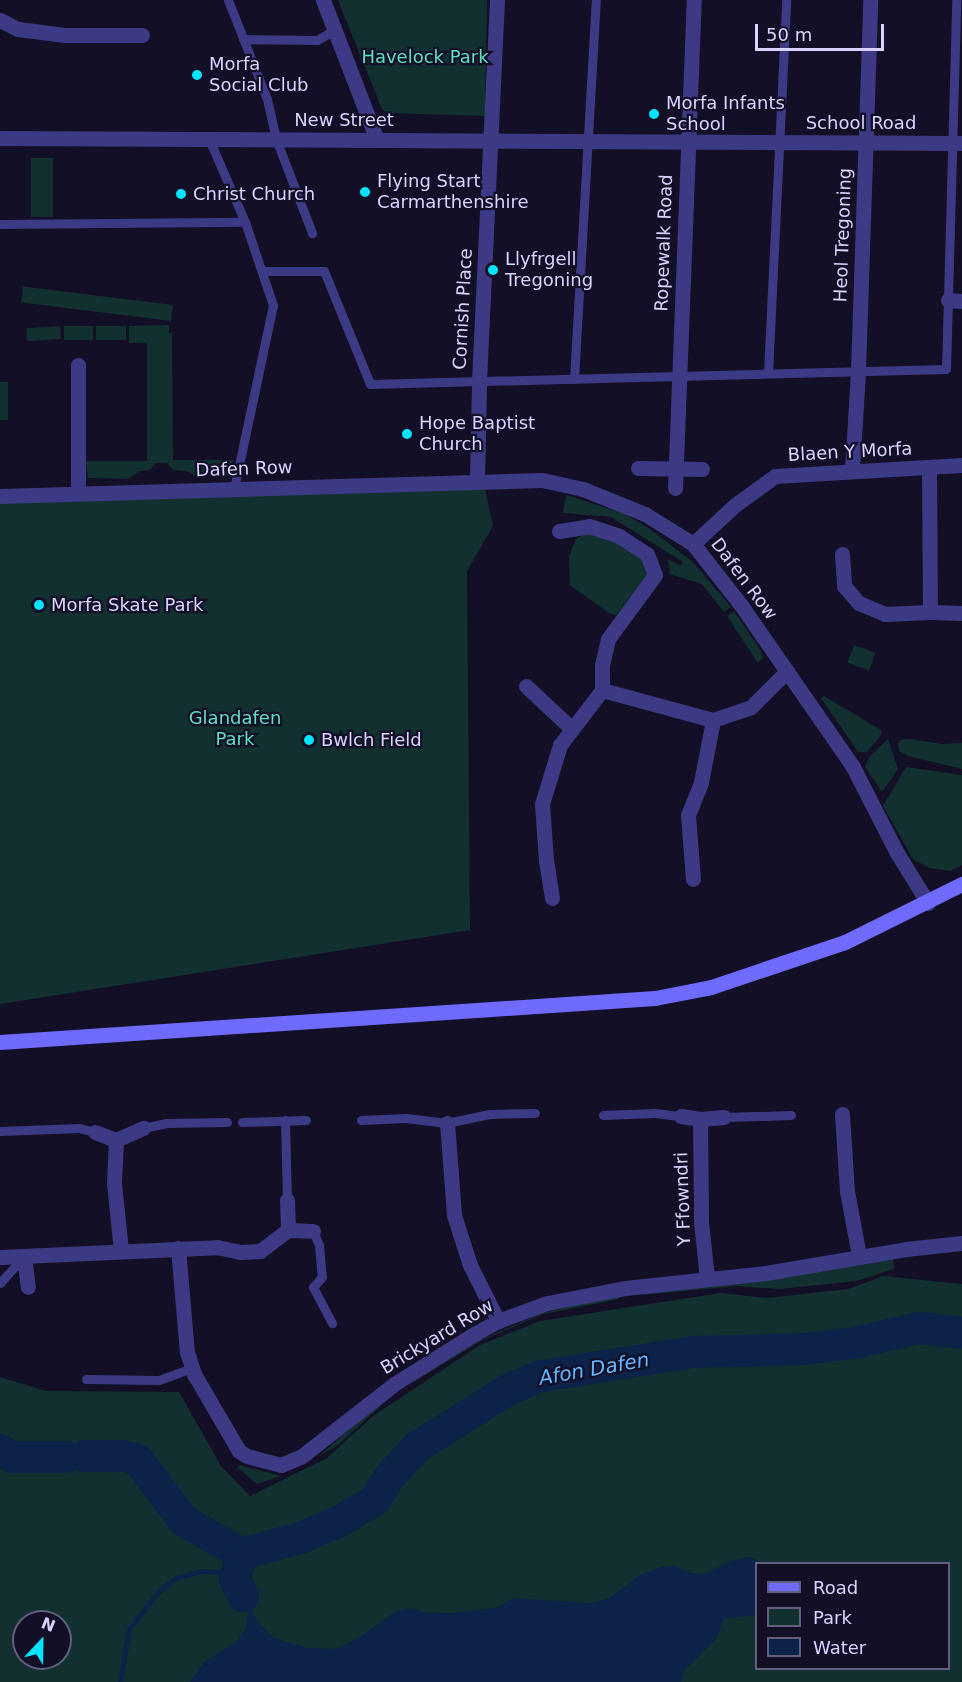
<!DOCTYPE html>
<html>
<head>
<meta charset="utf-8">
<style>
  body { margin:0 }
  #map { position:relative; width:962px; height:1682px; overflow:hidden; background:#130f26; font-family:"DejaVu Sans",sans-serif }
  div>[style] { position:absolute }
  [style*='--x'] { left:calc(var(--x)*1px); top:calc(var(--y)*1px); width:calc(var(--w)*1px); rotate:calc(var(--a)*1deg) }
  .green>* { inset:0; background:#12302f; transform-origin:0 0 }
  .water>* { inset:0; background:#0c2248 }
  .stream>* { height:5px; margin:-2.5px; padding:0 2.5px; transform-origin:2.5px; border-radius:2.5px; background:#0c2248 }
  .river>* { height:32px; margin:-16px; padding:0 16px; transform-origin:16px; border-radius:16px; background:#0c2248 }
  .service>* { height:9px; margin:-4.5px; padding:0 4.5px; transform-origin:4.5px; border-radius:4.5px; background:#3d3a85 }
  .minor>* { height:15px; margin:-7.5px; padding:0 7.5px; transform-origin:7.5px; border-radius:7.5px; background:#3d3a85 }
  .secondary>* { height:15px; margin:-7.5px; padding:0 7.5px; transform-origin:7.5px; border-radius:7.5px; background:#6f6bff }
  .dots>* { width:16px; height:16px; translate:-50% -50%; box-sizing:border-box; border:3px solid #130f26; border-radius:50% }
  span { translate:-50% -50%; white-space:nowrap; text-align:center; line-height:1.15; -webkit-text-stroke:4.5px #130f26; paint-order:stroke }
  .park-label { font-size:18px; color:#5fe0c0 }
  .poi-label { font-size:18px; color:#d9d4ff }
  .left { translate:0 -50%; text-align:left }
  .street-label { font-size:18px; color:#d9d4ff }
  .water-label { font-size:20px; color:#62b6ff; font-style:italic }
  .legend { position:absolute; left:755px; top:1562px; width:195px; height:108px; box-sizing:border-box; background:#130f26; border:2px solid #625e7d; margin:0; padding:8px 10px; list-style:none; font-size:18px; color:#d9d4ff }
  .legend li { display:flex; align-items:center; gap:12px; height:30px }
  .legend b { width:30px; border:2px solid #625e7d }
  .north { position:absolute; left:12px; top:1610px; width:60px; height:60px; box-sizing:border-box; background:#130f26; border:2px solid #625e7d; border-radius:50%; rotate:22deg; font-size:16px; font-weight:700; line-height:24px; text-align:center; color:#d9d4ff }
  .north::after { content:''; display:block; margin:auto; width:21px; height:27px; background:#00e5ff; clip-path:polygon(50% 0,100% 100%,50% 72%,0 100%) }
  .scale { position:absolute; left:755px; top:24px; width:129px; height:27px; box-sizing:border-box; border:3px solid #d9d4ff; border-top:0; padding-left:8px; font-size:18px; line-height:21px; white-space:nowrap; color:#d9d4ff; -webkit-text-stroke:4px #130f26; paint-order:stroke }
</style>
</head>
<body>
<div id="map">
  <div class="green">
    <i style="clip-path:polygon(338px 0,487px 0,485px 116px,387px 113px,382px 109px)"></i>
    <i style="left:31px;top:158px;width:22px;height:59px"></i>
    <i style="left:173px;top:305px;width:16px;height:151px;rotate:97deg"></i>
    <i style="clip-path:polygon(169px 325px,169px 333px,172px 333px,173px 460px,233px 460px,230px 475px,196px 476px,186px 471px,173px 470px,167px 463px,156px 463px,150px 470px,140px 471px,128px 479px,88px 478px,86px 461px,147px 461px,147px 343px,129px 343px,129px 326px)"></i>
    <i style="left:60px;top:326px;width:13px;height:34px;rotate:86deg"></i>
    <i style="left:64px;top:326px;width:29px;height:14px"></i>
    <i style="left:96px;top:326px;width:30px;height:14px"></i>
    <i style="left:0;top:382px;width:8px;height:38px"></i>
    <i style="clip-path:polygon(484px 485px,493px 526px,467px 571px,470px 930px,0 1004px,0 500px)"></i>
    <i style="clip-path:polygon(566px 495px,623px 513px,647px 527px,693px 562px,731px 607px,724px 612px,702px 584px,670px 574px,668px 559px,680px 566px,683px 562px,611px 517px,563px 513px)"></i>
    <i style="clip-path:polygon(587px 532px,617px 541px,645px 560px,648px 575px,616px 615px,609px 613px,570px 585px,569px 557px,576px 539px)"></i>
    <i style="clip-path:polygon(734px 611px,761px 651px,763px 658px,758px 663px,727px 616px)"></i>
    <i style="left:854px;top:645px;width:23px;height:19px;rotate:20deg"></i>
    <i style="clip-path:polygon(824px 696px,881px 730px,881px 735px,867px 752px,858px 752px,821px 698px)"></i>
    <i style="clip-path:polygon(888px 739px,898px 769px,882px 792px,865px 767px,869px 757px)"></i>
    <i style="clip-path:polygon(909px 739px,943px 744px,962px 743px,962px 769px,908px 756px,900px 752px,898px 745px,900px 740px)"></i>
    <i style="clip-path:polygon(906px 767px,962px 775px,962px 865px,951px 871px,929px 868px,913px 859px,883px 806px)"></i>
    <i style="clip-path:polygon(893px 1257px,894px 1269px,856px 1281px,780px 1289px,737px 1286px,643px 1295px,642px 1291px)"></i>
    <i style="clip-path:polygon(evenodd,883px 1276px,962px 1284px,962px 1682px,0 1682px,0 1377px,46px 1391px,179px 1392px,221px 1466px,250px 1496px,327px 1458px,373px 1416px,480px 1345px,540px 1321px,721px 1293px,767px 1298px,848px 1289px,883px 1276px,756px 1564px,948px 1564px,948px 1668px,756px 1668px,756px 1564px,883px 1276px,24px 1622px,60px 1622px,60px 1658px,24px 1658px,24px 1622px)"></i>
    <i style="clip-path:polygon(618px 1294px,619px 1299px,544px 1314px,483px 1340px,415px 1381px,414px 1379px,482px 1339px,543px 1313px)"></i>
    <i style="clip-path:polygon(398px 1390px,338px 1445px,318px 1457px,374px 1408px)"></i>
    <i style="clip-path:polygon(239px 1465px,281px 1476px,257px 1484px,238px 1468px)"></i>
  </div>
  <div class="water">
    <i style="clip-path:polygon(749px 1557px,764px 1563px,756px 1564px,756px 1615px,724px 1619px,716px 1639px,683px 1672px,681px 1682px,190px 1682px,204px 1662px,237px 1641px,246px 1628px,248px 1613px,243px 1596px,258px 1622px,274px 1638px,307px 1648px,337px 1649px,363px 1635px,395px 1612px,411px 1608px,424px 1612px,450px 1613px,496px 1608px,514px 1598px,589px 1603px,609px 1598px,640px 1575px,660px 1567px,676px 1566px,691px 1573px,705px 1574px,732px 1560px)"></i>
  </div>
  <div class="stream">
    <i style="--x:120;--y:1682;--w:54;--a:-80.4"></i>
    <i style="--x:129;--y:1629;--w:47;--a:-51.9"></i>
    <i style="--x:158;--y:1592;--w:23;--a:-38"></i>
    <i style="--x:176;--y:1578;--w:25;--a:-16"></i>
    <i style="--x:200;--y:1571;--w:19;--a:3"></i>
    <i style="--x:219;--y:1572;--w:17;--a:24"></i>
  </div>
  <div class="river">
    <i style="--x:0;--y:1450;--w:15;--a:28"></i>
    <i style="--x:13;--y:1457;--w:53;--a:0"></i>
    <i style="--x:85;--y:1456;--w:38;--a:0"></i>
    <i style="--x:123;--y:1456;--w:16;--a:15"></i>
    <i style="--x:138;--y:1460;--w:76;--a:53"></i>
    <i style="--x:184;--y:1521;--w:67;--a:29.6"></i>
    <i style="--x:242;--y:1554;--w:26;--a:106"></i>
    <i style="--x:235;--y:1579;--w:19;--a:65"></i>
    <i style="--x:242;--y:1554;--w:60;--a:-15.4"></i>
    <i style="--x:300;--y:1538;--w:41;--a:-22.8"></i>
    <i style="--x:338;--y:1522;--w:42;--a:-30.3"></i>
    <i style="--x:374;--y:1501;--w:31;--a:-57"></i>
    <i style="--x:391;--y:1475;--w:38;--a:-47"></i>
    <i style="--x:417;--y:1447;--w:109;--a:-32.2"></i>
    <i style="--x:509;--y:1389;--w:35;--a:-22"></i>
    <i style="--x:542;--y:1376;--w:153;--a:-9"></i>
    <i style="--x:693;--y:1352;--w:112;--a:-1.5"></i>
    <i style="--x:805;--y:1349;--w:54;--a:-7.4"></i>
    <i style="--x:859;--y:1342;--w:62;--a:-13.1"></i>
    <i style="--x:919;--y:1328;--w:43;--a:6.6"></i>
  </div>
  <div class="service">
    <i style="--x:228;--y:0;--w:106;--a:68.5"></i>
    <i style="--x:267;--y:99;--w:41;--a:77.3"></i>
    <i style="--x:276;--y:139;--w:101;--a:69"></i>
    <i style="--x:243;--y:39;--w:74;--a:0.8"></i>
    <i style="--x:317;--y:40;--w:20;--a:-30"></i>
    <i style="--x:209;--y:139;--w:90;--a:66.6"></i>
    <i style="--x:245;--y:222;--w:88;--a:71.4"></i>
    <i style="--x:273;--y:305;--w:187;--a:102"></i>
    <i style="--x:0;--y:224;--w:245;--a:-0.5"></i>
    <i style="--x:264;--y:271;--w:60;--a:0"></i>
    <i style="--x:324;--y:271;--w:122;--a:67.8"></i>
    <i style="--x:370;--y:384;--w:576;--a:-1.49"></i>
    <i style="--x:946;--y:369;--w:369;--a:-88.4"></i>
    <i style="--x:768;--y:373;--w:373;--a:-87.2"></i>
    <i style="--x:574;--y:379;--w:380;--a:-86.7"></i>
    <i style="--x:603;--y:1115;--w:52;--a:-2.2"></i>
    <i style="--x:655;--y:1113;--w:26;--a:7"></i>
    <i style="--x:724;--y:1117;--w:67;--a:-1.7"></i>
    <i style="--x:285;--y:1120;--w:80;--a:88.6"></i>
    <i style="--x:361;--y:1120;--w:45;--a:-2.5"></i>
    <i style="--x:406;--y:1118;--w:41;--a:7"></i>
    <i style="--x:447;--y:1123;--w:43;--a:-12.1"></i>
    <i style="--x:489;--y:1114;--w:46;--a:-1.2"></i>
    <i style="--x:242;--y:1122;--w:64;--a:-1.8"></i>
    <i style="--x:143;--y:1128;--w:24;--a:-12"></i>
    <i style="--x:166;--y:1123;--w:61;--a:-0.9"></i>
    <i style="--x:0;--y:1131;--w:79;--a:-2.2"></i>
    <i style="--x:79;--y:1128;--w:16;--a:14"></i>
    <i style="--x:313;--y:1231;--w:15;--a:67"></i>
    <i style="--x:319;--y:1245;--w:32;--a:85"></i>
    <i style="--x:322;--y:1277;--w:13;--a:132"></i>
    <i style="--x:313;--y:1287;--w:41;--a:62.2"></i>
    <i style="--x:0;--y:1283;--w:36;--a:-48"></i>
    <i style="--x:86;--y:1379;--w:73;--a:0.8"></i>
    <i style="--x:159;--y:1380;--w:35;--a:-20"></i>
  </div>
  <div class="minor">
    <i style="--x:323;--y:0;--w:150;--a:68.9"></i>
    <i style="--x:0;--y:20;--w:20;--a:27"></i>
    <i style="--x:18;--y:29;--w:47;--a:7.3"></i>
    <i style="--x:65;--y:35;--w:77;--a:0"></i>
    <i style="--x:0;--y:138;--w:962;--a:0.3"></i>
    <i style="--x:948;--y:300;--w:14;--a:4"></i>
    <i style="--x:78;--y:365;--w:128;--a:90"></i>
    <i style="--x:929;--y:467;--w:145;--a:89.6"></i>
    <i style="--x:930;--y:612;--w:32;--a:2"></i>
    <i style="--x:638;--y:468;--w:64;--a:0.9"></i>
    <i style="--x:852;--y:470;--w:99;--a:-86.5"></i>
    <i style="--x:858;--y:371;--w:371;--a:-88.1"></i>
    <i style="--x:477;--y:480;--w:99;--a:-88.8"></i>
    <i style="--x:479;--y:381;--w:381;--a:-87.3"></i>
    <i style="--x:675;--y:488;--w:488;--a:-87.8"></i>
    <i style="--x:0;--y:496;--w:542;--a:-1.69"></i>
    <i style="--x:542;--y:480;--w:42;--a:12.4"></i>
    <i style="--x:583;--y:489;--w:67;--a:22"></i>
    <i style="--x:645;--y:514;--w:57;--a:32"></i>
    <i style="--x:693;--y:544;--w:78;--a:51.8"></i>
    <i style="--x:741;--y:605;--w:197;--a:55.3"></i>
    <i style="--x:853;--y:767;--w:97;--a:62.9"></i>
    <i style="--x:897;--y:853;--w:59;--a:58.2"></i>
    <i style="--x:559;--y:531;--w:30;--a:-9"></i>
    <i style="--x:589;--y:526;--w:32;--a:18"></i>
    <i style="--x:619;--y:536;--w:33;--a:33"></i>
    <i style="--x:647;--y:554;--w:22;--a:69"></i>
    <i style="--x:655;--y:575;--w:79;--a:126.3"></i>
    <i style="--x:608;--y:639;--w:27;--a:103"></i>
    <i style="--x:602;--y:665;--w:25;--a:90"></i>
    <i style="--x:693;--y:544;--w:57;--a:-42.9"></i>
    <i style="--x:735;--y:505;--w:49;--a:-35.9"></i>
    <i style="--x:775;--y:476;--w:187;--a:-3.4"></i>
    <i style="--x:842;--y:554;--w:32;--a:86"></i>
    <i style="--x:844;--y:586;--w:23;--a:49"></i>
    <i style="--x:859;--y:603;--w:28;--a:23"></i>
    <i style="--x:885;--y:614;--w:45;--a:-2.5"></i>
    <i style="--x:526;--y:686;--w:63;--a:43.1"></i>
    <i style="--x:693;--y:879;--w:64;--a:-94.5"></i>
    <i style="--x:688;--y:815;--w:35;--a:-68"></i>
    <i style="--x:701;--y:782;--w:63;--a:-79"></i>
    <i style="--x:552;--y:898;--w:37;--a:-99"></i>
    <i style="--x:546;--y:861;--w:57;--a:-94"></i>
    <i style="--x:542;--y:804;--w:62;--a:-73"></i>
    <i style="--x:560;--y:745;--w:69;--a:-52.6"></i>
    <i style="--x:602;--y:690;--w:115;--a:15.1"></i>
    <i style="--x:713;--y:720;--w:40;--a:-18.9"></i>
    <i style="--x:751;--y:707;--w:51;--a:-45"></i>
    <i style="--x:842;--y:1114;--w:77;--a:86.3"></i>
    <i style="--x:847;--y:1191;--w:66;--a:79.5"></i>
    <i style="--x:681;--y:1116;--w:19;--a:9"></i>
    <i style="--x:700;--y:1119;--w:24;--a:-5"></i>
    <i style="--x:700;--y:1119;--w:103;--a:89.4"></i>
    <i style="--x:701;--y:1222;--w:56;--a:83.9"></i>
    <i style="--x:447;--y:1123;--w:92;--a:85.6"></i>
    <i style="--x:454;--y:1215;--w:52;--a:72.3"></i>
    <i style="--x:470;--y:1265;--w:63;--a:63.4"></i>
    <i style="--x:95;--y:1132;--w:22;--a:21"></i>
    <i style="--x:116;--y:1140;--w:43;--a:92.7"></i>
    <i style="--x:114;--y:1183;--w:68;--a:84.1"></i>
    <i style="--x:116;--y:1140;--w:30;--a:-24"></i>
    <i style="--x:287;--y:1200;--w:30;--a:88"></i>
    <i style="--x:178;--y:1248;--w:104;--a:85.1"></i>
    <i style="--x:187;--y:1352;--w:23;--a:72"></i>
    <i style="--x:194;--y:1374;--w:89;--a:59.7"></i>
    <i style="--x:239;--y:1451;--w:9;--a:32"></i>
    <i style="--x:247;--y:1456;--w:35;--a:15"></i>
    <i style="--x:281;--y:1465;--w:23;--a:-23"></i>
    <i style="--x:302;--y:1456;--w:117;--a:-38"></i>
    <i style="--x:394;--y:1384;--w:97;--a:-31.9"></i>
    <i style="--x:476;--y:1333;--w:25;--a:-29"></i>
    <i style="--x:498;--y:1321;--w:52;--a:-20.2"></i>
    <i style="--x:547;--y:1303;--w:79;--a:-10.9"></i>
    <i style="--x:625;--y:1288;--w:142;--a:-6.1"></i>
    <i style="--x:766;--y:1273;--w:142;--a:-9.7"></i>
    <i style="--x:906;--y:1249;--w:56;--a:-6.1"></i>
    <i style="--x:24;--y:1256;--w:31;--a:83"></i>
    <i style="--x:0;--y:1257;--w:217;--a:-2.6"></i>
    <i style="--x:217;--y:1247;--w:24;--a:12"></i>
    <i style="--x:240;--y:1252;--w:20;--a:-3"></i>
    <i style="--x:260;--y:1251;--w:35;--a:-37"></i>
    <i style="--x:288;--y:1230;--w:25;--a:2"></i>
  </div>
  <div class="secondary">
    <i style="--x:0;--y:1042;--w:656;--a:-3.84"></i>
    <i style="--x:655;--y:998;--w:57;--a:-11.1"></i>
    <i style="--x:711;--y:987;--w:141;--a:-18.6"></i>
    <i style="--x:845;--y:942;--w:131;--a:-26.4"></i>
  </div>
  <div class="dots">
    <i style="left:197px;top:75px;background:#00e5ff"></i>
    <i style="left:654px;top:114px;background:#00e5ff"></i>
    <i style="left:365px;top:192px;background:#00e5ff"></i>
    <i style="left:181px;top:194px;background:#00e5ff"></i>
    <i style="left:493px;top:270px;background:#00e5ff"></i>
    <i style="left:407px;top:434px;background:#00e5ff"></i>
    <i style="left:39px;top:605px;background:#00e5ff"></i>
    <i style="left:309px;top:740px;background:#00e5ff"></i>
  </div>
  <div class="park-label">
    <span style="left:425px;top:57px">Havelock Park</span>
    <span style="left:235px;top:729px">Glandafen<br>Park</span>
  </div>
  <div class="poi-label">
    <span class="left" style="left:209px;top:75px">Morfa<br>Social Club</span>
    <span class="left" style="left:666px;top:114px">Morfa Infants<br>School</span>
    <span class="left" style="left:377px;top:192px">Flying Start<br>Carmarthenshire</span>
    <span class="left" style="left:193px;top:194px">Christ Church</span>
    <span class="left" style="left:505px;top:270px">Llyfrgell<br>Tregoning</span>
    <span class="left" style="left:419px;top:434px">Hope Baptist<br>Church</span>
    <span class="left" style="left:51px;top:605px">Morfa Skate Park</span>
    <span class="left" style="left:321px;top:740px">Bwlch Field</span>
  </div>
  <div class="street-label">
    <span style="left:344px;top:120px">New Street</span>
    <span style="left:861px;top:123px">School Road</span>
    <span style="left:843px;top:235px;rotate:-88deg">Heol Tregoning</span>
    <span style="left:664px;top:243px;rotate:-88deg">Ropewalk Road</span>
    <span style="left:463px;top:309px;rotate:-87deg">Cornish Place</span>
    <span style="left:850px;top:452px;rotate:-3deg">Blaen Y Morfa</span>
    <span style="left:244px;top:469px;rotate:-2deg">Dafen Row</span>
    <span style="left:744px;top:579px;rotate:53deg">Dafen Row</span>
    <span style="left:683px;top:1199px;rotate:-92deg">Y Ffowndri</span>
    <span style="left:437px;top:1337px;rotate:-31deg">Brickyard Row</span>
  </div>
  <div class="water-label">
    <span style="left:594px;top:1369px;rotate:-10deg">Afon Dafen</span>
  </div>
  <ul class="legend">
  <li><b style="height:8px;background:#6f6bff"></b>Road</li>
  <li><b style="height:16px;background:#12302f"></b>Park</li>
  <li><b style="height:16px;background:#0c2248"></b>Water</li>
  </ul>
  <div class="north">N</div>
  <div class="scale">50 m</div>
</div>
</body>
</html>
